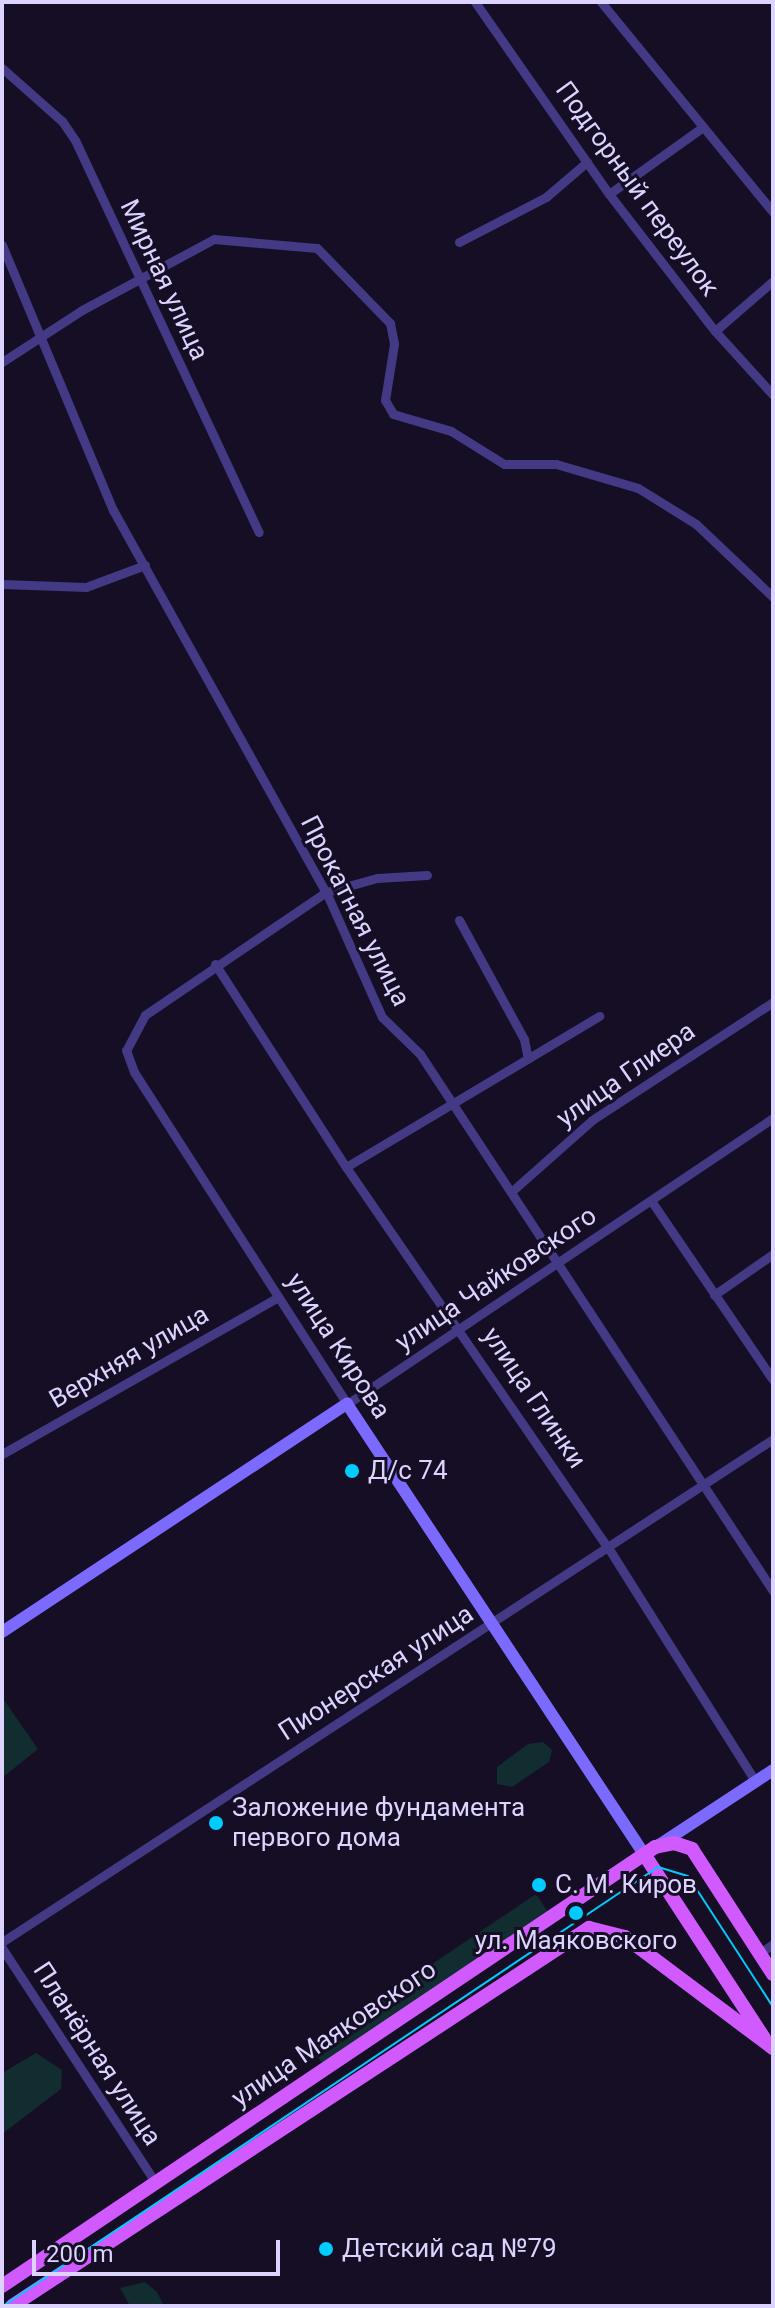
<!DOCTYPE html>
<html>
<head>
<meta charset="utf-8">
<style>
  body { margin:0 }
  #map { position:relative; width:775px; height:2308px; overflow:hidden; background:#150e25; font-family:Roboto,sans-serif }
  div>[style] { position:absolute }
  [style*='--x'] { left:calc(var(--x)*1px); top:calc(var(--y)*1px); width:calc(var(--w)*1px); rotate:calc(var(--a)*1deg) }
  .green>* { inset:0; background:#112d2f; transform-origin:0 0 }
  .street>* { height:9px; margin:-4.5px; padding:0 4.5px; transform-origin:4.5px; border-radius:4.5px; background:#433985 }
  .secondary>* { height:12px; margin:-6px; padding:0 6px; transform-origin:6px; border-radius:6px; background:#7c6aff }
  .primary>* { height:14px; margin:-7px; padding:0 7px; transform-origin:7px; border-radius:7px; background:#d15aff }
  .tram>* { height:2px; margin:-1px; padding:0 1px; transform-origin:1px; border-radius:1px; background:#00cbfe }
  .dots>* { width:22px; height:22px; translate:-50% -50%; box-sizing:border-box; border:4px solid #150e25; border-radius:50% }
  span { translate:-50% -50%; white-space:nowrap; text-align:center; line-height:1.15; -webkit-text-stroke:6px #150e25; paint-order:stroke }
  .street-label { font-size:26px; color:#dcd3ff }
  .poi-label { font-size:26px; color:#dcd3ff }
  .left { translate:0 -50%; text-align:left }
  .frame { position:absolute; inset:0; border:4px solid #dcd3ff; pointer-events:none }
  .scale { position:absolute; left:32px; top:2240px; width:248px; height:36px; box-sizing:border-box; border:4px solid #dcd3ff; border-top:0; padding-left:10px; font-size:24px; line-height:28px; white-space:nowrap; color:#dcd3ff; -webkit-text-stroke:6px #150e25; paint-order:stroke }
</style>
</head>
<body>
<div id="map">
  <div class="green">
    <i style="clip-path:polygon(2px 1697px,38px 1749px,2px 1778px)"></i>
    <i style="clip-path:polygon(543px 1742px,552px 1750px,549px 1762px,512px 1787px,497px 1784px,497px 1767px,528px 1744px)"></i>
    <i style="left:536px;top:1894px;width:27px;height:272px;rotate:56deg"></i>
    <i style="clip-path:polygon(36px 2053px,62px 2070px,61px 2089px,2px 2134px,2px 2073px)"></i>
    <i style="clip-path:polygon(145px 2282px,157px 2292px,164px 2306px,130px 2306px,120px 2288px)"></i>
  </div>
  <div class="street">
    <i style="--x:475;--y:2;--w:234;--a:55.1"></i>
    <i style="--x:609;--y:194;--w:173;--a:52.3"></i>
    <i style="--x:715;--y:331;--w:86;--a:47.8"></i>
    <i style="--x:601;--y:2;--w:271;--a:50.7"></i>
    <i style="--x:2;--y:68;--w:80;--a:41.5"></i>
    <i style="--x:62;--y:121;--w:23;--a:56"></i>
    <i style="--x:75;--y:140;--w:433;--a:64.9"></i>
    <i style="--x:609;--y:194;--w:115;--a:-35.5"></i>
    <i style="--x:459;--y:242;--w:98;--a:-27.3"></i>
    <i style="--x:546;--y:197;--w:54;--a:-40.5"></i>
    <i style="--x:2;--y:245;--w:287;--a:67.3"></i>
    <i style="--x:113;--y:510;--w:437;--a:60.9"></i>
    <i style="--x:326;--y:892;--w:137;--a:65.9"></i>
    <i style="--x:382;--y:1017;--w:53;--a:44.2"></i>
    <i style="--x:420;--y:1054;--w:643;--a:56.68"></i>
    <i style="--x:715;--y:331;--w:77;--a:-40.8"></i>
    <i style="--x:2;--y:362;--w:95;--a:-33"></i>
    <i style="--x:82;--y:310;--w:150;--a:-28.3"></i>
    <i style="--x:214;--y:239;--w:103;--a:5"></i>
    <i style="--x:317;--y:248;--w:105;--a:45.8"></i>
    <i style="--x:390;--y:323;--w:21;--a:79"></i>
    <i style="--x:394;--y:344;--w:57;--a:99.1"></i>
    <i style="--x:385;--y:400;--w:16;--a:60"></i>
    <i style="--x:393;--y:414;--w:60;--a:16.3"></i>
    <i style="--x:451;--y:431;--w:62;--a:31.9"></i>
    <i style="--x:504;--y:464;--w:52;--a:0"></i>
    <i style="--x:556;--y:464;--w:85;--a:16.3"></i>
    <i style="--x:638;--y:488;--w:68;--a:31.8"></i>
    <i style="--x:696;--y:524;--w:106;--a:43.5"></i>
    <i style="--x:2;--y:584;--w:84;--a:2"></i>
    <i style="--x:86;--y:587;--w:63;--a:-20.4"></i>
    <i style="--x:427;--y:875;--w:50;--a:176.6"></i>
    <i style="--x:377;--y:878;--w:53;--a:164.6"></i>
    <i style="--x:326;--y:892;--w:219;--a:145.8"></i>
    <i style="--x:145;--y:1015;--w:40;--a:118"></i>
    <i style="--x:126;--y:1050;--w:23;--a:70"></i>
    <i style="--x:134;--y:1072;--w:394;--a:57.3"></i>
    <i style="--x:347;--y:1404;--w:513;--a:-33.88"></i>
    <i style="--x:459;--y:920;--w:136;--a:61.4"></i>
    <i style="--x:524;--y:1039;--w:20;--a:79"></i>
    <i style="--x:215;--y:964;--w:242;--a:57.2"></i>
    <i style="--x:346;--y:1167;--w:464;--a:55.5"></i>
    <i style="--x:609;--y:1549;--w:275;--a:57.8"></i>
    <i style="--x:346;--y:1167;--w:295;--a:-30.8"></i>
    <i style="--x:511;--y:1192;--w:108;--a:-41.6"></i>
    <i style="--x:592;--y:1120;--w:216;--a:-33.1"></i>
    <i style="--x:652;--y:1202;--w:215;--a:55.8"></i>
    <i style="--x:714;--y:1295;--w:72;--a:-34.8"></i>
    <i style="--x:2;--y:1454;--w:316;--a:-29.6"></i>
    <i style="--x:2;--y:1942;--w:921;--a:-33.12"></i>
    <i style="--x:2;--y:1948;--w:281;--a:56.8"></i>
    <i style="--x:760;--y:1953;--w:16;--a:-35"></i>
  </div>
  <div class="secondary">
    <i style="--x:2;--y:1632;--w:414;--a:-33.5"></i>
    <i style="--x:347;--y:1404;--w:539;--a:56.58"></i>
    <i style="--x:659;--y:1845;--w:136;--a:-33.3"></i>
  </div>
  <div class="primary">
    <i style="--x:644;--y:1854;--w:220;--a:56.9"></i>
    <i style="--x:2;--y:2286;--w:787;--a:-33.91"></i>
    <i style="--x:655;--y:1847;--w:19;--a:-12"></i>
    <i style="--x:674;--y:1843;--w:19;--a:18"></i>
    <i style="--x:692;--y:1849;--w:149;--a:57.1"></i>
    <i style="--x:12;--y:2306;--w:690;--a:-33.23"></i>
    <i style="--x:589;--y:1928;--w:37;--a:14"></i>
    <i style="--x:625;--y:1937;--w:185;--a:36.9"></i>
  </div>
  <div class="tram">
    <i style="--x:3;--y:2306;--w:789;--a:-33.83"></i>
    <i style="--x:658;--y:1867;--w:31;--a:17"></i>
    <i style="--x:688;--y:1876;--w:156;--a:57"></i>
  </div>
  <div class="dots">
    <i style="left:352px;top:1471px;background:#00cbfe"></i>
    <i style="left:216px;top:1823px;background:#00cbfe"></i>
    <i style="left:539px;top:1885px;background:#00cbfe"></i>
    <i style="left:576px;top:1913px;background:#00cbfe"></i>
    <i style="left:326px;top:2249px;background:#00cbfe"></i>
  </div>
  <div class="street-label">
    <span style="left:637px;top:189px;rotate:54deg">Подгорный переулок</span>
    <span style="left:164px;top:280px;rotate:65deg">Мирная улица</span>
    <span style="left:355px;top:911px;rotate:63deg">Прокатная улица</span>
    <span style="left:626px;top:1075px;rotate:-35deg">улица Глиера</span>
    <span style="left:496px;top:1279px;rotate:-34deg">улица Чайковского</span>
    <span style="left:338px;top:1346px;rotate:57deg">улица Кирова</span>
    <span style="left:129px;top:1357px;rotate:-30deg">Верхняя улица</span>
    <span style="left:534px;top:1398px;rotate:56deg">улица Глинки</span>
    <span style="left:376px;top:1673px;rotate:-33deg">Пионерская улица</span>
    <span style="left:334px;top:2034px;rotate:-34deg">улица Маяковского</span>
    <span style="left:97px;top:2054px;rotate:57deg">Планёрная улица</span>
  </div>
  <div class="poi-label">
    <span class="left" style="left:368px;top:1471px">Д/с 74</span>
    <span class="left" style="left:232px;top:1823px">Заложение фундамента<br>первого дома</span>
    <span class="left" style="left:555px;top:1885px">С. М. Киров</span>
    <span style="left:576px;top:1941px">ул. Маяковского</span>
    <span class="left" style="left:342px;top:2249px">Детский сад №79</span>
  </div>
  <div class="frame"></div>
  <div class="scale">200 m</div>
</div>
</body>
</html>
